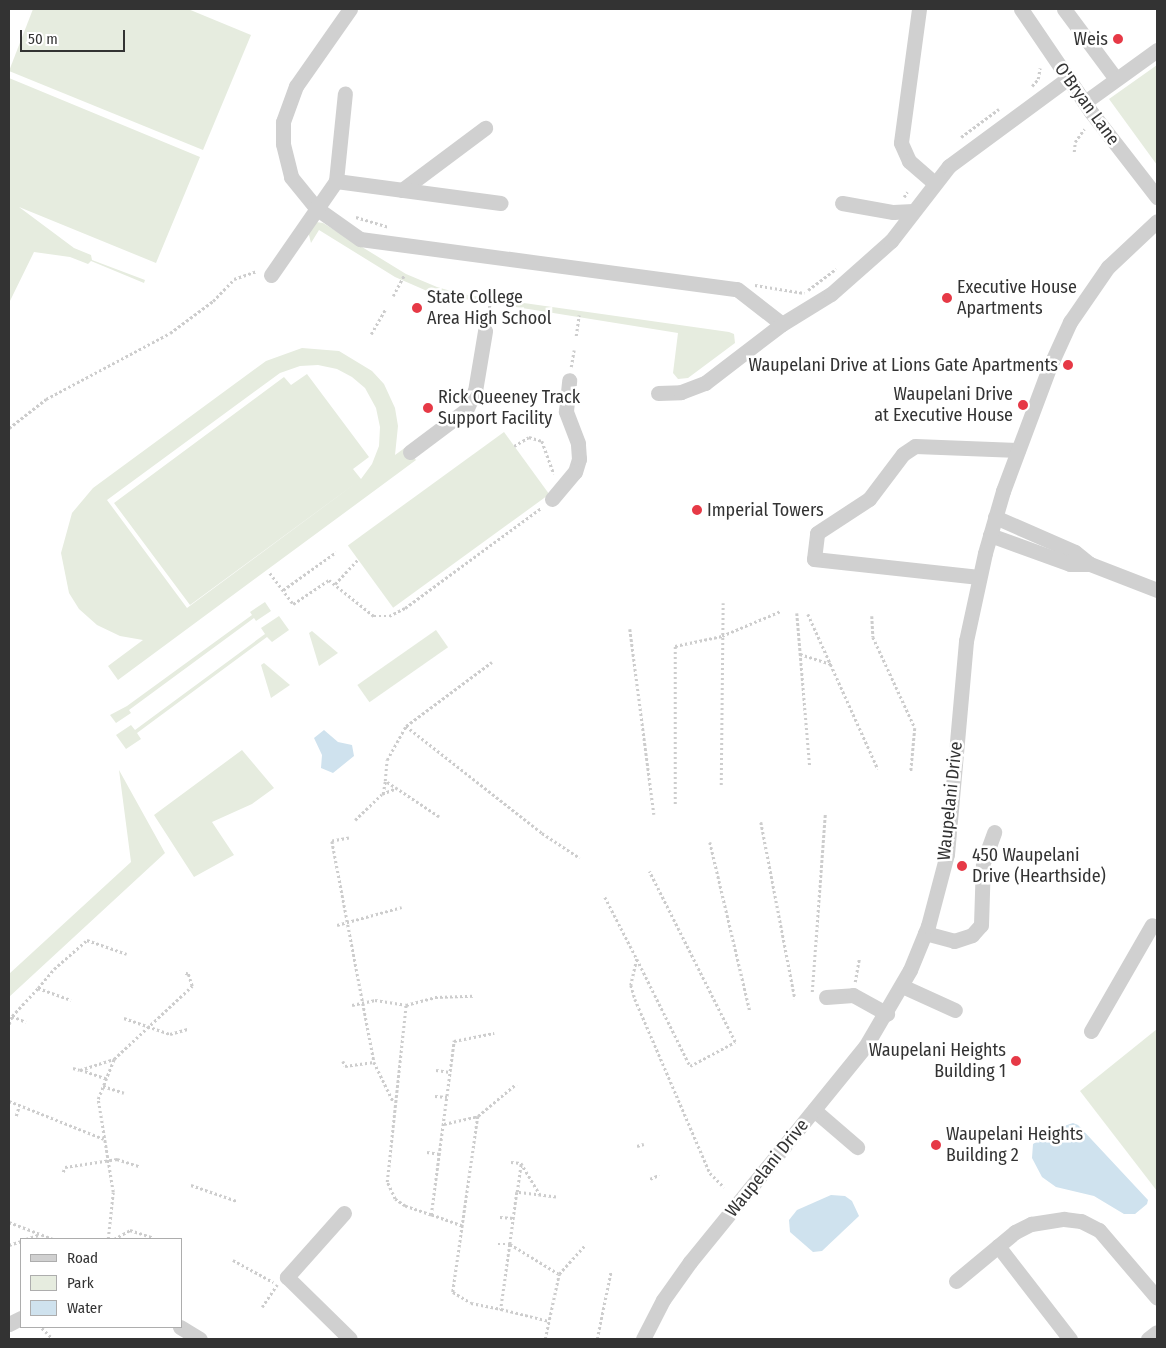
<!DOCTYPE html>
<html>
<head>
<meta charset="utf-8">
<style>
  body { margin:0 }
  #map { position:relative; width:1166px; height:1348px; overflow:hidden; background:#fff; font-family:"Fira Sans Condensed",sans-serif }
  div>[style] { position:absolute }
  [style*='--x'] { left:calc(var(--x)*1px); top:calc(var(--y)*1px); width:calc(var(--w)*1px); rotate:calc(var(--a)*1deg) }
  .green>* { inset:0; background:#e6ecdf; transform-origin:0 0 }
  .water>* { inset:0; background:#cfe2ee }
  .path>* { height:2.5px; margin-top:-1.25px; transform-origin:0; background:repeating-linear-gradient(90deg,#cdcdcd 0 2.5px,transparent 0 5px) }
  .minor>* { height:15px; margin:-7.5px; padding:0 7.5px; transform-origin:7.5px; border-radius:7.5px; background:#d0d0d0 }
  .dots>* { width:14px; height:14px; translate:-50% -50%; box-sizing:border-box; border:2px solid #fff; border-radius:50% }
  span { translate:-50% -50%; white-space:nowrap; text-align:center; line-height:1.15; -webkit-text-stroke:5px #fff; paint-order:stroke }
  .poi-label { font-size:18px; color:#333 }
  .right { translate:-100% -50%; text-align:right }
  .left { translate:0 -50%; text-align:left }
  .street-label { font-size:18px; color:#333 }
  .frame { position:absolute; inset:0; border:10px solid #333; pointer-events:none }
  .legend { position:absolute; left:20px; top:1238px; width:162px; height:90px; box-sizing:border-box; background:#fff; border:1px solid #adadad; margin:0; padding:6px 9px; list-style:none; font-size:15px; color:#333 }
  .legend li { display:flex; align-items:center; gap:10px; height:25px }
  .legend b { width:25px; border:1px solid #adadad }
  .scale { position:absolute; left:20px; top:30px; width:105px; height:22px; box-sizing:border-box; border:2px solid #333; border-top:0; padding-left:6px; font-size:15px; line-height:18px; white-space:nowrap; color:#333; -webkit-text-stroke:4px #fff; paint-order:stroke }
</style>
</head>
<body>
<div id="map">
  <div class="green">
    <i style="clip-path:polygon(33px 9px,188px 9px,251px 35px,203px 150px,9px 71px)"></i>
    <i style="clip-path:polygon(1157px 65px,1157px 165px,1109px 99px)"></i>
    <i style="clip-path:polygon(9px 78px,200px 157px,156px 263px,19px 207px,74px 248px,91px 255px,92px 260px,145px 280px,144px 283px,91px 261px,88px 264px,70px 257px,34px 252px,9px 303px)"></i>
    <i style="clip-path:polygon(316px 222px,323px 223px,406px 274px,437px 287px,461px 294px,729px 332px,734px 334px,735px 343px,688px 378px,678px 379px,673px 373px,678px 333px,434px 294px,395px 277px,319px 230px,311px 243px,308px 231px)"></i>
    <i style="clip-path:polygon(evenodd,302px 348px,339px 351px,372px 371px,384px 384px,395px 408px,398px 426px,395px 455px,406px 447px,416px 460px,118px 680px,108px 666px,143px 640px,120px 636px,97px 625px,79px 609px,69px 593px,61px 553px,72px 513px,93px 488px,266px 361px,302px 348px,318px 365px,337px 369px,352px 377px,365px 388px,376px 408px,380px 427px,379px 446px,372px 464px,361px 479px,353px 469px,369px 457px,307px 374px,291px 385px,284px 377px,114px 503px,190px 605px,360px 480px,187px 608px,107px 500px,280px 373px,300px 366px,318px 365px)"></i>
    <i style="left:504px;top:432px;width:77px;height:193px;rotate:54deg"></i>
    <i style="clip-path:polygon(265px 602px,271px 611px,256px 621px,254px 618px,129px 710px,131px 713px,116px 723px,110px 715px,127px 706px,252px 615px,250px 612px)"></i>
    <i style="clip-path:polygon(279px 616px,289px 630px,272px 642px,267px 637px,137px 733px,141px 739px,126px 749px,116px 735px,131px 725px,135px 730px,265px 634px,261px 628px)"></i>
    <i style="left:436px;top:630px;width:21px;height:96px;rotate:55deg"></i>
    <i style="clip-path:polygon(312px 631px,338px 653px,319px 666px,309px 633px)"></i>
    <i style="clip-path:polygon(264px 663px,290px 685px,271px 698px,261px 665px)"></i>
    <i style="clip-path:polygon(242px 750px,274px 788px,252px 804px,212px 822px,234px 855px,194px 877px,154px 815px)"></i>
    <i style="clip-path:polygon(119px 770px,165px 853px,9px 997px,9px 974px,131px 862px)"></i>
    <i style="clip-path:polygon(1157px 1029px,1157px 1191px,1080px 1091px)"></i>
  </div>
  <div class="water">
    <i style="clip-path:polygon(324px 730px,338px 742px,352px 745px,354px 756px,333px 773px,321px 768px,322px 755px,314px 738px)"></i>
    <i style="clip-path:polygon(1073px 1123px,1078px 1125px,1148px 1200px,1147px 1204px,1135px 1214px,1124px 1214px,1094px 1196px,1056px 1187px,1042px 1177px,1032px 1158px,1033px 1144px,1061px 1127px)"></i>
    <i style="clip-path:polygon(831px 1195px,845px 1196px,852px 1201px,859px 1216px,822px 1251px,813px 1252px,790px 1232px,789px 1220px,797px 1210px)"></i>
  </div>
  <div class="path">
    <i style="--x:1032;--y:86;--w:9;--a:-49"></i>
    <i style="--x:1038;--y:79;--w:11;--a:-80"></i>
    <i style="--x:961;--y:137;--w:47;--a:-36.4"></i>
    <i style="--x:1074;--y:152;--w:10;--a:-84"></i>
    <i style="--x:1075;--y:142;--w:16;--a:-55"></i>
    <i style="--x:904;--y:197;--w:6;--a:-59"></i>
    <i style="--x:356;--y:217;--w:34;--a:17"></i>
    <i style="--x:755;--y:285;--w:50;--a:9.3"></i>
    <i style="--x:808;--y:290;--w:35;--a:-37"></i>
    <i style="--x:393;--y:296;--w:24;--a:-62"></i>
    <i style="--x:488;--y:318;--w:17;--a:-83"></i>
    <i style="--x:371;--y:334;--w:28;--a:-60"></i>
    <i style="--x:576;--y:336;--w:21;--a:-82"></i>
    <i style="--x:571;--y:367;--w:17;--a:-80"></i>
    <i style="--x:9;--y:428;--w:47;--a:-38.1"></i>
    <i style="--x:46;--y:399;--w:140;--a:-28"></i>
    <i style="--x:170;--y:333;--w:54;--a:-36.7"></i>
    <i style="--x:213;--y:301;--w:30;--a:-46"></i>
    <i style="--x:234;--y:279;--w:24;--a:-19"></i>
    <i style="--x:514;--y:446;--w:17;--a:-31"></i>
    <i style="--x:529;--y:437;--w:14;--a:17"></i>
    <i style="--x:542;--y:441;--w:35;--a:70"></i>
    <i style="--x:270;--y:573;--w:39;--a:53"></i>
    <i style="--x:293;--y:604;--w:43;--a:-33.7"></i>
    <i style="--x:329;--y:580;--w:58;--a:38.7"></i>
    <i style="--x:374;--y:616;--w:15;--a:0"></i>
    <i style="--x:389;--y:616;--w:18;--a:-27"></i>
    <i style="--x:405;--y:608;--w:169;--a:-36.3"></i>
    <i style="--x:335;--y:584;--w:34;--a:-47"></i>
    <i style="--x:283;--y:590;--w:65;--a:-35.6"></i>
    <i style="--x:797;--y:613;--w:155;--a:85.2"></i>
    <i style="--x:808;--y:614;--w:170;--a:65.7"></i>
    <i style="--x:872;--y:616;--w:21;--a:87"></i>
    <i style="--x:873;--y:637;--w:100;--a:65.2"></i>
    <i style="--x:915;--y:728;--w:43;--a:95.3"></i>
    <i style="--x:630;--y:629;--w:187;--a:82.6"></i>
    <i style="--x:800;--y:654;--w:33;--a:18"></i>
    <i style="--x:406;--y:726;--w:173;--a:38.2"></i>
    <i style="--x:542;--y:833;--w:45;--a:33.3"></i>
    <i style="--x:721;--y:785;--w:182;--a:-89.4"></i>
    <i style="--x:383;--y:794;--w:13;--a:-81"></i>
    <i style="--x:675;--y:804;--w:158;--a:-90"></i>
    <i style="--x:675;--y:646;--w:48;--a:-12"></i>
    <i style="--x:722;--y:636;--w:64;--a:-23"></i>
    <i style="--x:439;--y:817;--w:65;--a:-146.3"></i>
    <i style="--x:385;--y:781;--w:21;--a:-85"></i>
    <i style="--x:387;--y:760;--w:39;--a:-61"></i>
    <i style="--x:406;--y:726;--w:107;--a:-36.7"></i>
    <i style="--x:355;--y:820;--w:37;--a:-44"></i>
    <i style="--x:382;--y:794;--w:16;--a:-22"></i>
    <i style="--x:761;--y:822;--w:180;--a:79.1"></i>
    <i style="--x:349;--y:838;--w:17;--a:170"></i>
    <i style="--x:332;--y:841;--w:225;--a:79.2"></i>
    <i style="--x:374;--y:1062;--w:43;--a:64"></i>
    <i style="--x:710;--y:842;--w:174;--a:76.7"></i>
    <i style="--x:605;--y:897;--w:70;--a:62.7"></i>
    <i style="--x:637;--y:959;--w:27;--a:103"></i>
    <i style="--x:631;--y:985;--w:15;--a:74"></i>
    <i style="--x:635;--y:999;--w:189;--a:66.7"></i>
    <i style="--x:710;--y:1173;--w:20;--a:45"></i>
    <i style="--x:337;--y:925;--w:67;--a:-15.5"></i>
    <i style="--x:637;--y:959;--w:119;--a:63.6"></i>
    <i style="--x:690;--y:1066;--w:51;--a:-28.1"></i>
    <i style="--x:735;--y:1042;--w:191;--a:-116.7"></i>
    <i style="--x:855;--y:982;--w:23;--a:-80"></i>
    <i style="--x:38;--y:988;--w:25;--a:-50"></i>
    <i style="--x:54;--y:969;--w:44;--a:-41.3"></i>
    <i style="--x:87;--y:940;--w:42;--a:19.3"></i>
    <i style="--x:812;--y:992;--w:178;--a:-85.8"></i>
    <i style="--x:352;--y:1005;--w:24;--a:-12"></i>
    <i style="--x:375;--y:1000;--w:31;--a:9"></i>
    <i style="--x:12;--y:1016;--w:38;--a:-47"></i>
    <i style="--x:38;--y:988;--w:35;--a:20"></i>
    <i style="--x:124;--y:1018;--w:49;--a:19.2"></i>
    <i style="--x:170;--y:1034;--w:19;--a:-16"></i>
    <i style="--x:9;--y:1024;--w:9;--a:-69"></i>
    <i style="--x:12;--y:1016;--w:15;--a:23"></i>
    <i style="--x:343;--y:1061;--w:5;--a:68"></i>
    <i style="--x:345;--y:1066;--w:29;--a:-8"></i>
    <i style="--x:73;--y:1068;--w:7;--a:16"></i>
    <i style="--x:436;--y:1070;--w:14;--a:8"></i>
    <i style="--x:106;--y:1079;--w:28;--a:-161"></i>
    <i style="--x:80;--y:1070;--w:36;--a:-18"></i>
    <i style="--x:103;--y:1086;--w:22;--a:18"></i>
    <i style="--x:435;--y:1096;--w:12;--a:5"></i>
    <i style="--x:9;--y:1101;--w:102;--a:21.8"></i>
    <i style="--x:16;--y:1116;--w:10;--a:-73"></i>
    <i style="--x:478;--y:1116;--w:178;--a:98.1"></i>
    <i style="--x:453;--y:1292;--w:21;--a:31"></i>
    <i style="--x:471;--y:1303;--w:31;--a:11"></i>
    <i style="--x:444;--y:1124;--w:35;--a:-13"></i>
    <i style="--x:478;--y:1116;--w:50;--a:-40.1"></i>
    <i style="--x:637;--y:1146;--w:7;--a:-16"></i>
    <i style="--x:427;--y:1152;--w:13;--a:9"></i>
    <i style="--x:511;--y:1162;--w:10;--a:6"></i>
    <i style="--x:63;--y:1172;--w:5;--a:-68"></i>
    <i style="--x:65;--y:1167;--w:53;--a:-8.7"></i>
    <i style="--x:117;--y:1159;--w:23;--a:18"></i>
    <i style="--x:650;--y:1179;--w:10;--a:-24"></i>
    <i style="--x:191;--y:1185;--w:49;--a:19.2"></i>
    <i style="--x:517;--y:1192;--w:29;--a:-82"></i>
    <i style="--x:521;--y:1163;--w:37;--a:59"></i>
    <i style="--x:556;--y:1197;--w:39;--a:-173"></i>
    <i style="--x:517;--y:1192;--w:52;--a:97.7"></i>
    <i style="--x:510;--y:1244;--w:57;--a:31.5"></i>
    <i style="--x:431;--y:1215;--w:28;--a:-161"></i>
    <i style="--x:405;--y:1206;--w:12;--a:-145"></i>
    <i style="--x:395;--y:1199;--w:19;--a:-115"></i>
    <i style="--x:387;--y:1182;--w:178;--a:-83.9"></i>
    <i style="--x:406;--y:1005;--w:30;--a:-15"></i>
    <i style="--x:435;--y:997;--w:38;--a:-2"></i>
    <i style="--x:500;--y:1217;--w:13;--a:4"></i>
    <i style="--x:9;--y:1222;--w:47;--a:21.1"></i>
    <i style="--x:462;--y:1226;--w:33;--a:-160"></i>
    <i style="--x:431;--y:1215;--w:176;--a:-82.5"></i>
    <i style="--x:454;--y:1041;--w:41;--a:-11.3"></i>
    <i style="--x:26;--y:1239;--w:13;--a:-18"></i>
    <i style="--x:108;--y:1239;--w:47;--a:-83.9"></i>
    <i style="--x:113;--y:1192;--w:94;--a:-99.2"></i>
    <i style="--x:98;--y:1099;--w:43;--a:-68.2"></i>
    <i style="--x:114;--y:1059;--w:107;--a:-43.1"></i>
    <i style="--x:192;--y:986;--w:13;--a:-108"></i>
    <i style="--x:188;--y:974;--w:4;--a:-166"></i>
    <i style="--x:114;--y:1239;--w:18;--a:-29"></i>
    <i style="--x:130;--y:1230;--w:23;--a:18"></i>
    <i style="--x:498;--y:1244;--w:12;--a:0"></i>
    <i style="--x:510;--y:1244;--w:66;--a:97.9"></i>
    <i style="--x:501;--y:1309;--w:49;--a:14"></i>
    <i style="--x:9;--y:1245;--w:13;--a:-18"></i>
    <i style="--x:233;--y:1260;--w:46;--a:28.8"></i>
    <i style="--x:262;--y:1307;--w:27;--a:-56"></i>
    <i style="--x:42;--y:1328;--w:16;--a:45"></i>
    <i style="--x:545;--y:1339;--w:66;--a:-77.8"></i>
    <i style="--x:559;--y:1274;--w:38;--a:-48"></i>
    <i style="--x:597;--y:1339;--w:69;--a:-78.4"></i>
  </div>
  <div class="minor">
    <i style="--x:350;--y:9;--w:94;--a:125"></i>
    <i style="--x:296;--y:86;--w:38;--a:110"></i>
    <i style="--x:283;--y:122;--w:22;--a:90"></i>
    <i style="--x:283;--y:144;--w:34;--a:76"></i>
    <i style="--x:291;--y:177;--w:40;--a:51"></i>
    <i style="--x:316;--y:208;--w:54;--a:35.2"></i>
    <i style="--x:360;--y:239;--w:380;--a:7.6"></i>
    <i style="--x:737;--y:289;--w:57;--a:37.9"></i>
    <i style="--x:919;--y:9;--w:135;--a:97.7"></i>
    <i style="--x:901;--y:143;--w:20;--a:66"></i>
    <i style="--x:909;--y:161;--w:33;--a:41"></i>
    <i style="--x:1021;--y:9;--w:125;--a:55.8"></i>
    <i style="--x:1091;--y:112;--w:108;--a:52.2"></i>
    <i style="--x:1064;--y:9;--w:87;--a:53.4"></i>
    <i style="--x:1085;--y:102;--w:89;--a:-35.8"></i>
    <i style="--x:336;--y:181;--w:88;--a:-84.2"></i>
    <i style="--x:402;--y:190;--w:104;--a:-36.8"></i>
    <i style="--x:842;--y:203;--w:52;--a:10"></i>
    <i style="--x:893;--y:212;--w:20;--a:-3"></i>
    <i style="--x:271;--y:275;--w:114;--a:-55.3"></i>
    <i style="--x:336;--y:181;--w:166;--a:7.6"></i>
    <i style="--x:658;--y:393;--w:23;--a:-2"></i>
    <i style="--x:681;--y:392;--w:26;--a:-21"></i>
    <i style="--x:705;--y:383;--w:97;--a:-37.5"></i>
    <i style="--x:782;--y:324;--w:57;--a:-31.5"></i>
    <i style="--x:831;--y:294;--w:80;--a:-41.5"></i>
    <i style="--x:891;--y:241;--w:95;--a:-52.3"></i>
    <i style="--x:949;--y:166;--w:147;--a:-36.4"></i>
    <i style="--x:410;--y:452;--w:70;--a:-36.9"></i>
    <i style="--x:466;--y:410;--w:21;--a:-65"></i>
    <i style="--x:475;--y:391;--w:61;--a:-80.5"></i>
    <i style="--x:552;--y:499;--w:35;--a:-50"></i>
    <i style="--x:575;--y:472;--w:14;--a:-73"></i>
    <i style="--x:579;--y:459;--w:16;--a:-94"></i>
    <i style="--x:578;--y:443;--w:34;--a:-111"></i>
    <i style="--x:566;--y:411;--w:31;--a:-84"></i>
    <i style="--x:995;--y:517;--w:87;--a:23.6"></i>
    <i style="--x:1075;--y:552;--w:19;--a:39"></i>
    <i style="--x:1090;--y:564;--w:72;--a:21.2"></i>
    <i style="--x:990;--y:535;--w:85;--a:19.9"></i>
    <i style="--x:1070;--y:564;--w:20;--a:0"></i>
    <i style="--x:979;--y:577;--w:166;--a:-173.8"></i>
    <i style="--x:814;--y:559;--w:26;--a:-83"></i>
    <i style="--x:817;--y:533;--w:62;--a:-33.2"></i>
    <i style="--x:869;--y:499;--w:56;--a:-52.9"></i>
    <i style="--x:903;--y:454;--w:14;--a:-34"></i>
    <i style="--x:915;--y:446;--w:103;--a:2.2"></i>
    <i style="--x:925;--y:933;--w:30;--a:15"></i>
    <i style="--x:954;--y:941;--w:19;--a:-18"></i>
    <i style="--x:972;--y:935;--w:13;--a:-48"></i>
    <i style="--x:981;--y:925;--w:62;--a:-88.2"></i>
    <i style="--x:983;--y:863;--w:33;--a:-70"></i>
    <i style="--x:902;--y:986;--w:58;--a:24.4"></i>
    <i style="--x:826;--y:997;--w:27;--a:-4"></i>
    <i style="--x:853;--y:995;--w:39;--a:29"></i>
    <i style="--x:1091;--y:1031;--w:122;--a:-60.1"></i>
    <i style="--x:814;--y:1110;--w:57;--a:40.7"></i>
    <i style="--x:344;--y:1213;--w:86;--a:131.7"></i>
    <i style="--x:287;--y:1277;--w:88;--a:44.5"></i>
    <i style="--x:998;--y:1246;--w:118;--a:52.3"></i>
    <i style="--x:956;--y:1281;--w:77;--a:-39.7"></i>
    <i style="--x:1015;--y:1232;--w:18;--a:-27"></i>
    <i style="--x:1031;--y:1224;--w:33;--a:-9"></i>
    <i style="--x:1064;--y:1219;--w:17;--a:7"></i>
    <i style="--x:1081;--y:1221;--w:20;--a:27"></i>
    <i style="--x:1099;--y:1230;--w:89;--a:49.5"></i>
    <i style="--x:9;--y:1324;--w:13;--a:-27"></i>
    <i style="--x:180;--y:1327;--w:23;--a:31"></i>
    <i style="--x:643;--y:1339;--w:44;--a:-62.9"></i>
    <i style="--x:663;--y:1300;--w:47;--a:-54.6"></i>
    <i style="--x:690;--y:1262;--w:277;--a:-50.9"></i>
    <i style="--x:865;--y:1047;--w:89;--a:-59.7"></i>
    <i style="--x:910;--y:970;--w:48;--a:-67.8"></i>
    <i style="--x:928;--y:926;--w:74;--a:-75.2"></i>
    <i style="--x:947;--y:854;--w:214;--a:-84.9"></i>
    <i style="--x:966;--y:641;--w:90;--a:-77.8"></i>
    <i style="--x:985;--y:553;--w:65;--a:-73.8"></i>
    <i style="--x:1003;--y:491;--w:131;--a:-69.5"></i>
    <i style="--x:1049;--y:368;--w:51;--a:-65.5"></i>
    <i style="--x:1070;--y:322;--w:67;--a:-55.4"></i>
    <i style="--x:1108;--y:267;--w:67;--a:-43.2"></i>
    <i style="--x:1148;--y:1339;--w:11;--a:-38"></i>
  </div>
  <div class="dots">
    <i style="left:1118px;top:39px;background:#e63946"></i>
    <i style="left:947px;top:298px;background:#e63946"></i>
    <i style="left:417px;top:308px;background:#e63946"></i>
    <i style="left:1068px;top:365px;background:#e63946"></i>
    <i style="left:1023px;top:405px;background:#e63946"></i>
    <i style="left:428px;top:408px;background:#e63946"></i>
    <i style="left:697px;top:510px;background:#e63946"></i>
    <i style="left:962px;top:866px;background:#e63946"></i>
    <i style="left:1016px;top:1061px;background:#e63946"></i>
    <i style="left:936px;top:1145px;background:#e63946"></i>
  </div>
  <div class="poi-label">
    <span class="right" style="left:1108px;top:39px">Weis</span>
    <span class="left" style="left:957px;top:298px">Executive House<br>Apartments</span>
    <span class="left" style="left:427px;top:308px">State College<br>Area High School</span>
    <span class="right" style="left:1058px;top:365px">Waupelani Drive at Lions Gate Apartments</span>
    <span class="right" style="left:1013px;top:405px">Waupelani Drive<br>at Executive House</span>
    <span class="left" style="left:438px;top:408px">Rick Queeney Track<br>Support Facility</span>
    <span class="left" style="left:707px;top:510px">Imperial Towers</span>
    <span class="left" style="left:972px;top:866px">450 Waupelani<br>Drive (Hearthside)</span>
    <span class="right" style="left:1006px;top:1061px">Waupelani Heights<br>Building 1</span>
    <span class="left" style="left:946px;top:1145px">Waupelani Heights<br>Building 2</span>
  </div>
  <div class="street-label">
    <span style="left:1087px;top:104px;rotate:54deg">O'Bryan Lane</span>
    <span style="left:950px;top:801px;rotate:-84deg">Waupelani Drive</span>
    <span style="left:767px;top:1168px;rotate:-51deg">Waupelani Drive</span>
  </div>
  <div class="frame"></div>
  <ul class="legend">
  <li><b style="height:6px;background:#d0d0d0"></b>Road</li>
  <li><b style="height:14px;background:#e6ecdf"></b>Park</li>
  <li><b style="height:14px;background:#cfe2ee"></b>Water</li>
  </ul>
  <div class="scale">50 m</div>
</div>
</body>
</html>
